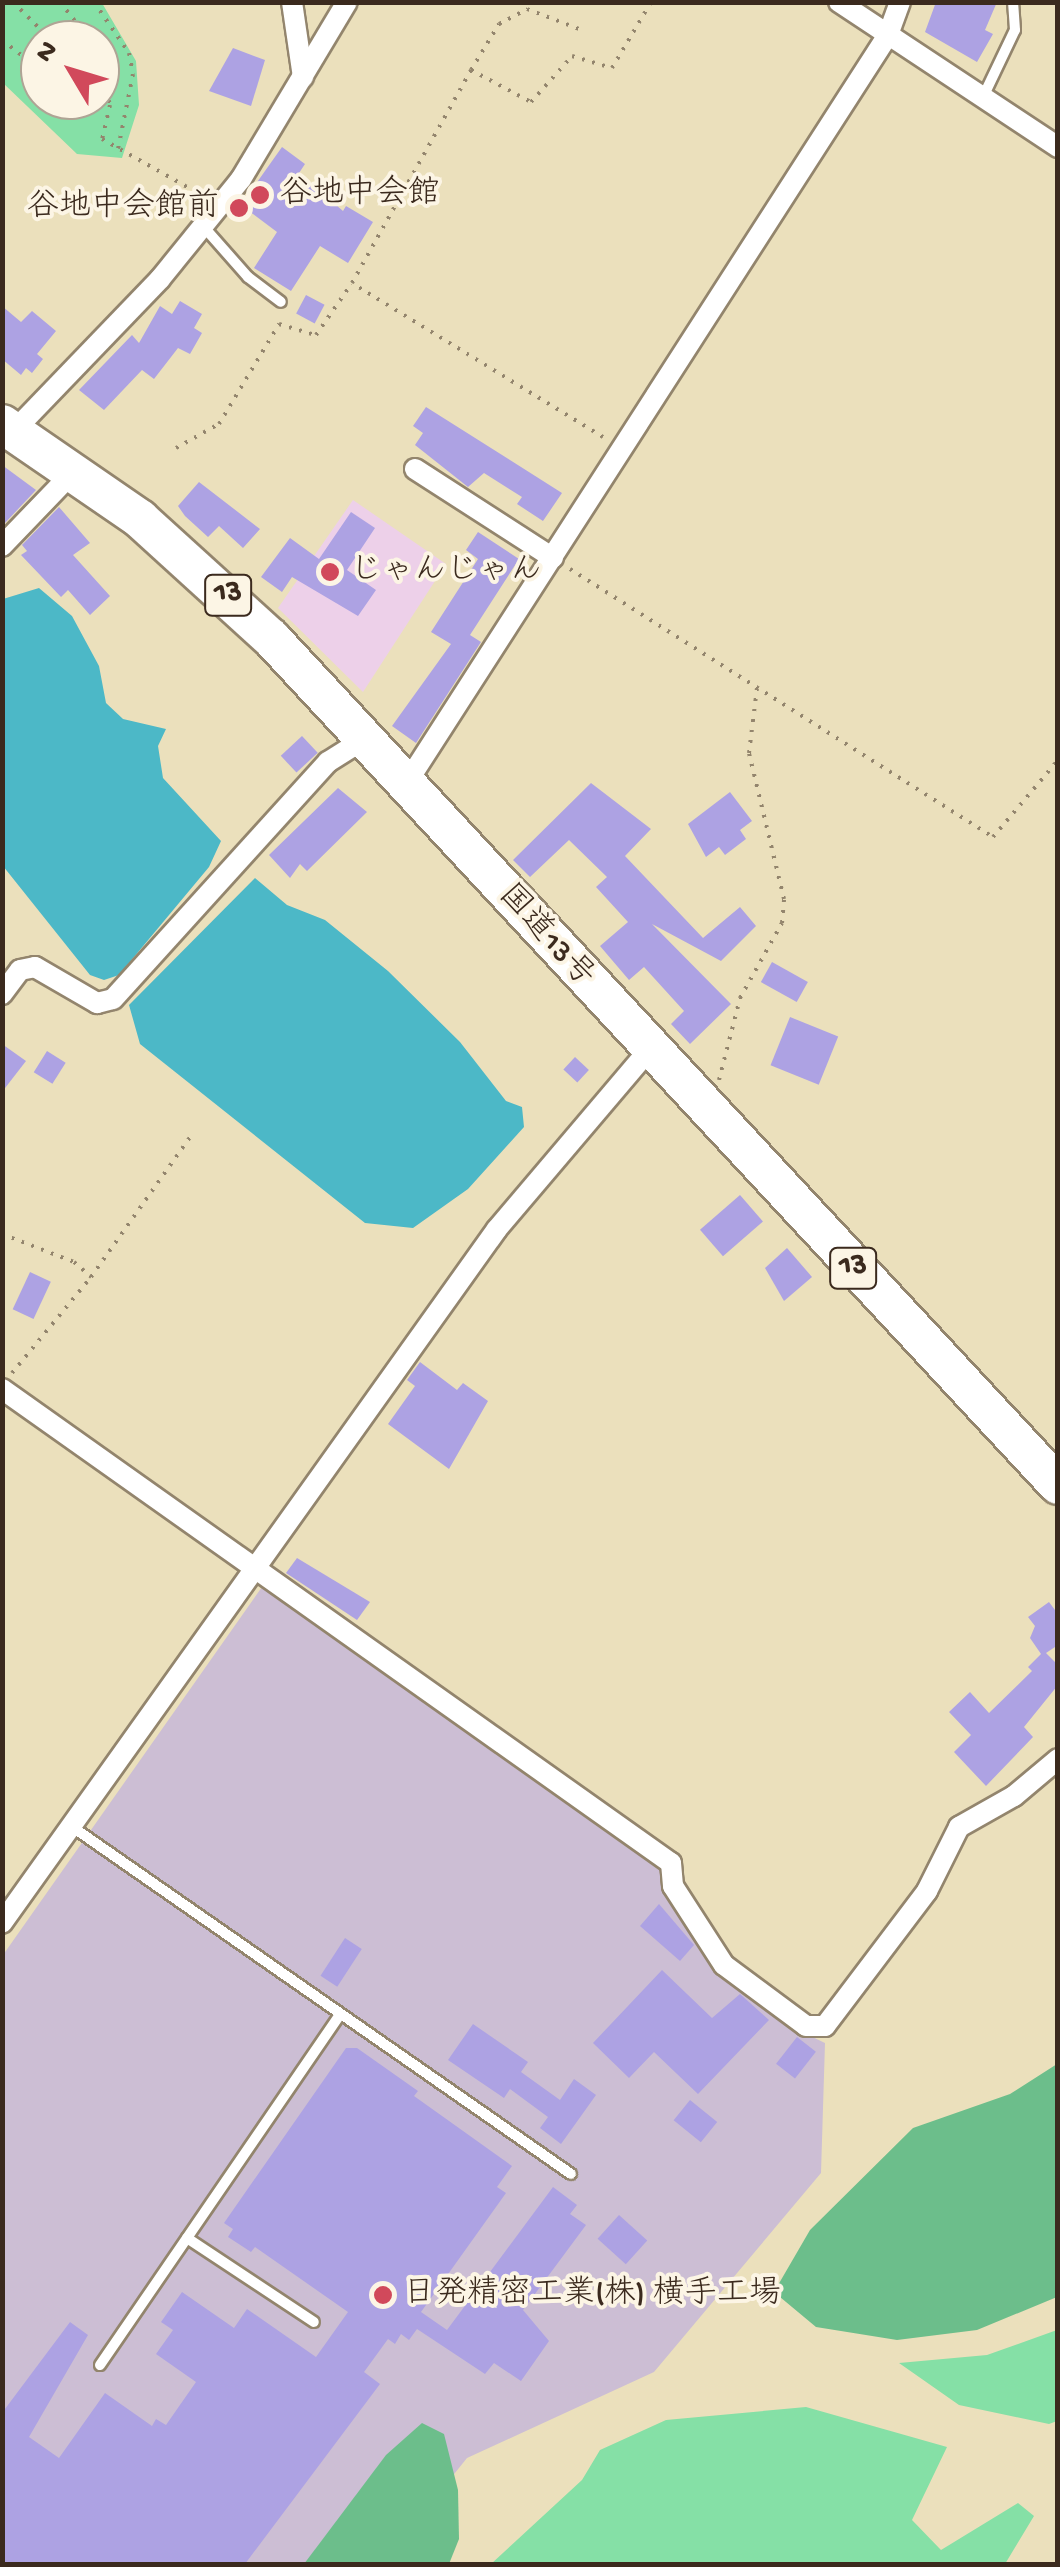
<!DOCTYPE html>
<html>
<head>
<meta charset="utf-8">
<style>
  body { margin:0 }
  #map { position:relative; width:1060px; height:2567px; overflow:hidden; background:#ebe0bc; font-family:"Gochi Hand","Klee One",sans-serif }
  div>[style] { position:absolute }
  [style*='--x'] { left:calc(var(--x)*1px); top:calc(var(--y)*1px); width:calc(var(--w)*1px); rotate:calc(var(--a)*1deg) }
  .built>* { inset:0; background:#edd0e9 }
  .industrial>* { inset:0; background:#ccbed4 }
  .green>* { inset:0; background:#85e0a6 }
  .forest>* { inset:0; background:#6cbe8b }
  .water>* { inset:0; background:#4cb8c7 }
  .building>* { inset:0; background:#ada2e3; transform-origin:0 0 }
  .path>* { height:4px; margin-top:-2px; transform-origin:0; background:repeating-linear-gradient(90deg,#93856d 0 2.5px,transparent 0 10.5px) }
  .roads { filter:drop-shadow(2px 0 #93856d) drop-shadow(-2px 0 #93856d) drop-shadow(0 2px #93856d) drop-shadow(0 -2px #93856d) }
  .lane>* { height:10px; margin:-5px; padding:0 5px; transform-origin:5px; border-radius:5px; background:#fff }
  .street>* { height:20px; margin:-10px; padding:0 10px; transform-origin:10px; border-radius:10px; background:#fff }
  .highway>* { height:38px; margin:-19px; padding:0 19px; transform-origin:19px; border-radius:19px; background:#fff }
  .dots>* { width:28px; height:28px; translate:-50% -50%; box-sizing:border-box; border:5px solid #fcf5e5; border-radius:50% }
  span { translate:-50% -50%; white-space:nowrap; text-align:center; line-height:1.15; -webkit-text-stroke:8px #fcf5e5; paint-order:stroke }
  .shield-label span { padding:2px 8px; background:#fcf5e5; border:2px solid; border-radius:8px; -webkit-text-stroke-width:0 }
  .shield-label { font-size:30px; color:#3b2a1e; font-weight:700 }
  .poi-label { font-size:32px; color:#3b2a1e }
  .left { translate:0 -50%; text-align:left }
  .right { translate:-100% -50%; text-align:right }
  .street-label { font-size:32px; color:#3b2a1e }
  .frame { position:absolute; inset:0; border:5px solid #3b2a1e; pointer-events:none }
  .north { position:absolute; left:20px; top:20px; width:100px; height:100px; box-sizing:border-box; background:#fcf5e5; border:2px solid #afa495; border-radius:50%; rotate:308deg; font-size:28px; font-weight:700; line-height:40px; text-align:center; color:#3b2a1e }
  .north::after { content:''; display:block; margin:auto; width:35px; height:45px; background:#d1495b; clip-path:polygon(50% 0,100% 100%,50% 72%,0 100%) }
</style>
</head>
<body>
<div id="map">
  <div class="built">
    <i style="clip-path:polygon(353px 500px,446px 564px,363px 692px,278px 608px)"></i>
  </div>
  <div class="industrial">
    <i style="clip-path:polygon(262px 1587px,659px 1866px,719px 1971px,783px 2023px,825px 2043px,821px 2173px,654px 2372px,467px 2458px,382px 2564px,3px 2564px,3px 1955px)"></i>
  </div>
  <div class="green">
    <i style="clip-path:polygon(evenodd,2px 3px,102px 3px,136px 61px,139px 105px,122px 158px,77px 154px,3px 83px,2px 3px,40px 40px,100px 40px,100px 100px,40px 100px,40px 40px)"></i>
    <i style="clip-path:polygon(1057px 2330px,1057px 2421px,1049px 2424px,959px 2405px,899px 2363px,987px 2355px)"></i>
    <i style="clip-path:polygon(806px 2407px,947px 2447px,912px 2520px,941px 2550px,1018px 2503px,1034px 2516px,1005px 2564px,491px 2564px,582px 2480px,600px 2450px,666px 2420px)"></i>
  </div>
  <div class="forest">
    <i style="clip-path:polygon(1057px 2064px,1057px 2297px,977px 2330px,897px 2340px,816px 2327px,774px 2292px,810px 2230px,913px 2128px,1010px 2094px)"></i>
    <i style="clip-path:polygon(422px 2423px,444px 2434px,458px 2490px,459px 2539px,449px 2564px,304px 2564px,386px 2455px)"></i>
  </div>
  <div class="water">
    <i style="clip-path:polygon(39px 588px,72px 616px,99px 666px,106px 703px,123px 719px,166px 729px,158px 746px,163px 778px,221px 841px,209px 867px,119px 975px,104px 980px,90px 975px,3px 866px,3px 599px)"></i>
    <i style="clip-path:polygon(255px 878px,287px 905px,325px 920px,388px 971px,460px 1042px,506px 1101px,522px 1107px,524px 1127px,468px 1189px,413px 1228px,365px 1223px,140px 1044px,129px 1005px)"></i>
  </div>
  <div class="building">
    <i style="clip-path:polygon(936px 2px,997px 2px,985px 30px,993px 34px,977px 62px,925px 32px)"></i>
    <i style="clip-path:polygon(233px 48px,265px 60px,251px 106px,209px 91px)"></i>
    <i style="clip-path:polygon(282px 147px,305px 164px,299px 173px,343px 211px,346px 206px,373px 222px,348px 263px,320px 246px,291px 291px,254px 268px,277px 232px,241px 205px)"></i>
    <i style="left:306px;top:295px;width:21px;height:21px;rotate:28deg"></i>
    <i style="clip-path:polygon(180px 301px,202px 314px,194px 328px,202px 333px,190px 354px,178px 348px,154px 379px,142px 370px,104px 410px,79px 390px,132px 335px,139px 343px,160px 306px,172px 314px)"></i>
    <i style="clip-path:polygon(2px 306px,21px 322px,32px 311px,56px 331px,37px 354px,43px 359px,32px 373px,26px 368px,21px 375px,2px 359px)"></i>
    <i style="clip-path:polygon(426px 407px,562px 493px,543px 521px,517px 504px,522px 497px,484px 473px,468px 487px,415px 445px,423px 433px,413px 426px)"></i>
    <i style="clip-path:polygon(2px 465px,36px 490px,5px 523px,2px 519px)"></i>
    <i style="clip-path:polygon(199px 482px,260px 529px,243px 548px,219px 526px,208px 537px,185px 516px,178px 506px)"></i>
    <i style="clip-path:polygon(59px 507px,90px 543px,73px 555px,110px 596px,90px 615px,68px 590px,61px 597px,21px 555px,27px 551px,22px 545px)"></i>
    <i style="clip-path:polygon(351px 512px,375px 528px,347px 570px,376px 590px,358px 616px,292px 577px,282px 592px,261px 577px,290px 538px,319px 559px)"></i>
    <i style="clip-path:polygon(478px 532px,519px 559px,470px 635px,481px 642px,416px 743px,392px 726px,451px 644px,431px 632px,478px 559px,466px 550px)"></i>
    <i style="left:302px;top:736px;width:23px;height:29px;rotate:47deg"></i>
    <i style="clip-path:polygon(591px 783px,651px 829px,625px 856px,703px 938px,740px 907px,756px 926px,721px 961px,652px 924px,731px 1004px,690px 1044px,671px 1024px,684px 1011px,644px 967px,629px 980px,600px 946px,628px 922px,596px 887px,607px 877px,569px 840px,530px 877px,513px 860px)"></i>
    <i style="clip-path:polygon(338px 788px,367px 812px,307px 871px,300px 864px,290px 878px,269px 855px)"></i>
    <i style="clip-path:polygon(730px 792px,752px 821px,740px 830px,746px 839px,725px 855px,719px 847px,706px 857px,688px 824px)"></i>
    <i style="left:772px;top:962px;width:41px;height:23px;rotate:29deg"></i>
    <i style="left:790px;top:1017px;width:52px;height:52px;rotate:22deg"></i>
    <i style="clip-path:polygon(2px 1044px,26px 1061px,2px 1092px)"></i>
    <i style="left:47px;top:1051px;width:22px;height:25px;rotate:32deg"></i>
    <i style="left:575px;top:1057px;width:19px;height:17px;rotate:43deg"></i>
    <i style="left:740px;top:1195px;width:35px;height:53px;rotate:49deg"></i>
    <i style="clip-path:polygon(787px 1248px,812px 1277px,784px 1301px,765px 1268px)"></i>
    <i style="left:30px;top:1272px;width:23px;height:41px;rotate:25deg"></i>
    <i style="clip-path:polygon(420px 1362px,457px 1390px,463px 1383px,488px 1401px,449px 1469px,388px 1424px,415px 1386px,407px 1380px)"></i>
    <i style="clip-path:polygon(297px 1558px,370px 1602px,357px 1620px,286px 1573px)"></i>
    <i style="clip-path:polygon(1049px 1602px,1058px 1614px,1058px 1645px,1046px 1653px,1058px 1665px,1058px 1685px,1024px 1727px,1033px 1737px,986px 1786px,954px 1752px,971px 1735px,949px 1712px,970px 1692px,989px 1713px,1032px 1671px,1028px 1667px,1041px 1654px,1030px 1638px,1035px 1626px,1028px 1617px)"></i>
    <i style="clip-path:polygon(659px 1904px,694px 1945px,680px 1961px,640px 1926px)"></i>
    <i style="left:345px;top:1938px;width:20px;height:45px;rotate:33deg"></i>
    <i style="clip-path:polygon(662px 1970px,712px 2018px,740px 1994px,769px 2020px,698px 2094px,654px 2052px,629px 2078px,593px 2043px)"></i>
    <i style="clip-path:polygon(473px 2024px,528px 2062px,521px 2072px,560px 2100px,574px 2079px,596px 2095px,561px 2144px,540px 2128px,548px 2117px,510px 2089px,504px 2098px,448px 2060px)"></i>
    <i style="left:797px;top:2037px;width:24px;height:34px;rotate:38deg"></i>
    <i style="clip-path:polygon(346px 2048px,357px 2048px,418px 2091px,414px 2096px,512px 2166px,497px 2187px,506px 2193px,421px 2312px,447px 2330px,553px 2187px,577px 2205px,570px 2214px,586px 2225px,523px 2310px,549px 2341px,521px 2381px,494px 2363px,485px 2374px,417px 2329px,409px 2340px,401px 2334px,395px 2344px,388px 2339px,364px 2372px,380px 2384px,245px 2564px,2px 2564px,2px 2413px,70px 2322px,88px 2335px,29px 2437px,59px 2458px,105px 2393px,152px 2426px,156px 2419px,166px 2425px,196px 2382px,156px 2354px,173px 2330px,161px 2322px,182px 2292px,234px 2328px,247px 2309px,316px 2357px,348px 2312px,255px 2247px,251px 2252px,228px 2237px,233px 2229px,224px 2223px)"></i>
    <i style="left:690px;top:2100px;width:35px;height:26px;rotate:39deg"></i>
    <i style="left:619px;top:2215px;width:38px;height:32px;rotate:42deg"></i>
  </div>
  <div class="path">
    <i style="--x:13;--y:2;--w:54;--a:45"></i>
    <i style="--x:60;--y:2;--w:48;--a:51.7"></i>
    <i style="--x:94;--y:2;--w:62;--a:55.5"></i>
    <i style="--x:129;--y:53;--w:21;--a:79"></i>
    <i style="--x:133;--y:74;--w:76;--a:101.3"></i>
    <i style="--x:2;--y:40;--w:36;--a:38"></i>
    <i style="--x:100;--y:70;--w:36;--a:74"></i>
    <i style="--x:110;--y:105;--w:35;--a:103"></i>
    <i style="--x:102;--y:139;--w:116;--a:29.4"></i>
    <i style="--x:471;--y:70;--w:54;--a:-58.7"></i>
    <i style="--x:499;--y:24;--w:32;--a:-28"></i>
    <i style="--x:527;--y:9;--w:59;--a:20.9"></i>
    <i style="--x:603;--y:437;--w:294;--a:-148.5"></i>
    <i style="--x:352;--y:283;--w:244;--a:-60.8"></i>
    <i style="--x:471;--y:70;--w:68;--a:28.1"></i>
    <i style="--x:531;--y:102;--w:62;--a:-48.3"></i>
    <i style="--x:572;--y:56;--w:42;--a:16.7"></i>
    <i style="--x:612;--y:68;--w:77;--a:-59.4"></i>
    <i style="--x:176;--y:448;--w:49;--a:-29.2"></i>
    <i style="--x:219;--y:424;--w:117;--a:-59"></i>
    <i style="--x:279;--y:324;--w:39;--a:17"></i>
    <i style="--x:316;--y:335;--w:63;--a:-55.3"></i>
    <i style="--x:1058;--y:546;--w:100;--a:90"></i>
    <i style="--x:570;--y:569;--w:501;--a:32.36"></i>
    <i style="--x:993;--y:837;--w:101;--a:-49.8"></i>
    <i style="--x:1058;--y:686;--w:29;--a:90"></i>
    <i style="--x:719;--y:1080;--w:85;--a:-75.6"></i>
    <i style="--x:740;--y:998;--w:86;--a:-60.8"></i>
    <i style="--x:782;--y:923;--w:24;--a:-85"></i>
    <i style="--x:784;--y:899;--w:150;--a:-103.5"></i>
    <i style="--x:749;--y:753;--w:65;--a:-83"></i>
    <i style="--x:2;--y:1234;--w:77;--a:21.3"></i>
    <i style="--x:74;--y:1262;--w:23;--a:41"></i>
    <i style="--x:12;--y:1373;--w:124;--a:-50.5"></i>
    <i style="--x:91;--y:1277;--w:176;--a:-54.7"></i>
  </div>
  <div class="roads">
    <div class="lane">
      <i style="--x:983;--y:97;--w:74;--a:-64.5"></i>
      <i style="--x:1015;--y:30;--w:28;--a:-94"></i>
      <i style="--x:203;--y:226;--w:68;--a:48.6"></i>
      <i style="--x:248;--y:277;--w:41;--a:37.1"></i>
      <i style="--x:71;--y:1826;--w:609;--a:34.84"></i>
      <i style="--x:187;--y:2238;--w:152;--a:33.5"></i>
      <i style="--x:100;--y:2365;--w:425;--a:-55.6"></i>
    </div>
    <div class="street">
      <i style="--x:292;--y:2;--w:76;--a:81.7"></i>
      <i style="--x:839;--y:2;--w:263;--a:33.5"></i>
      <i style="--x:8;--y:437;--w:219;--a:-46.1"></i>
      <i style="--x:160;--y:279;--w:129;--a:-51"></i>
      <i style="--x:241;--y:179;--w:206;--a:-59.1"></i>
      <i style="--x:415;--y:469;--w:164;--a:32.8"></i>
      <i style="--x:2;--y:546;--w:107;--a:-46.1"></i>
      <i style="--x:406;--y:784;--w:891;--a:-57.24"></i>
      <i style="--x:888;--y:35;--w:35;--a:-70"></i>
      <i style="--x:2;--y:994;--w:30;--a:-53"></i>
      <i style="--x:20;--y:970;--w:15;--a:-11"></i>
      <i style="--x:35;--y:967;--w:72;--a:30.1"></i>
      <i style="--x:97;--y:1003;--w:16;--a:-14"></i>
      <i style="--x:113;--y:999;--w:320;--a:-47.8"></i>
      <i style="--x:328;--y:762;--w:41;--a:-32.2"></i>
      <i style="--x:2;--y:1389;--w:820;--a:35.32"></i>
      <i style="--x:671;--y:1863;--w:23;--a:85"></i>
      <i style="--x:673;--y:1886;--w:94;--a:57.2"></i>
      <i style="--x:724;--y:1965;--w:102;--a:36.6"></i>
      <i style="--x:806;--y:2026;--w:19;--a:0"></i>
      <i style="--x:825;--y:2026;--w:169;--a:-52.9"></i>
      <i style="--x:927;--y:1891;--w:72;--a:-63.4"></i>
      <i style="--x:959;--y:1827;--w:63;--a:-29.4"></i>
      <i style="--x:1014;--y:1796;--w:57;--a:-40.1"></i>
      <i style="--x:2;--y:1923;--w:852;--a:-54.5"></i>
      <i style="--x:497;--y:1229;--w:233;--a:-49.7"></i>
    </div>
    <div class="highway">
      <i style="--x:2;--y:424;--w:168;--a:34.5"></i>
      <i style="--x:140;--y:519;--w:177;--a:42.3"></i>
      <i style="--x:271;--y:638;--w:1156;--a:47.1"></i>
    </div>
  </div>
  <div class="dots">
    <i style="left:260px;top:195px;background:#d1495b"></i>
    <i style="left:239px;top:208px;background:#d1495b"></i>
    <i style="left:330px;top:572px;background:#d1495b"></i>
    <i style="left:383px;top:2295px;background:#d1495b"></i>
  </div>
  <div class="shield-label">
    <span style="left:228px;top:595px">13</span>
    <span style="left:853px;top:1268px">13</span>
  </div>
  <div class="poi-label">
    <span class="left" style="left:280px;top:195px">谷地中会館</span>
    <span class="right" style="left:219px;top:208px">谷地中会館前</span>
    <span class="left" style="left:350px;top:572px">じゃんじゃん</span>
    <span class="left" style="left:403px;top:2295px">日発精密工業(株) 横手工場</span>
  </div>
  <div class="street-label">
    <span style="left:545px;top:937px;rotate:48deg">国道13号</span>
  </div>
  <div class="frame"></div>
  <div class="north">N</div>
</div>
</body>
</html>
